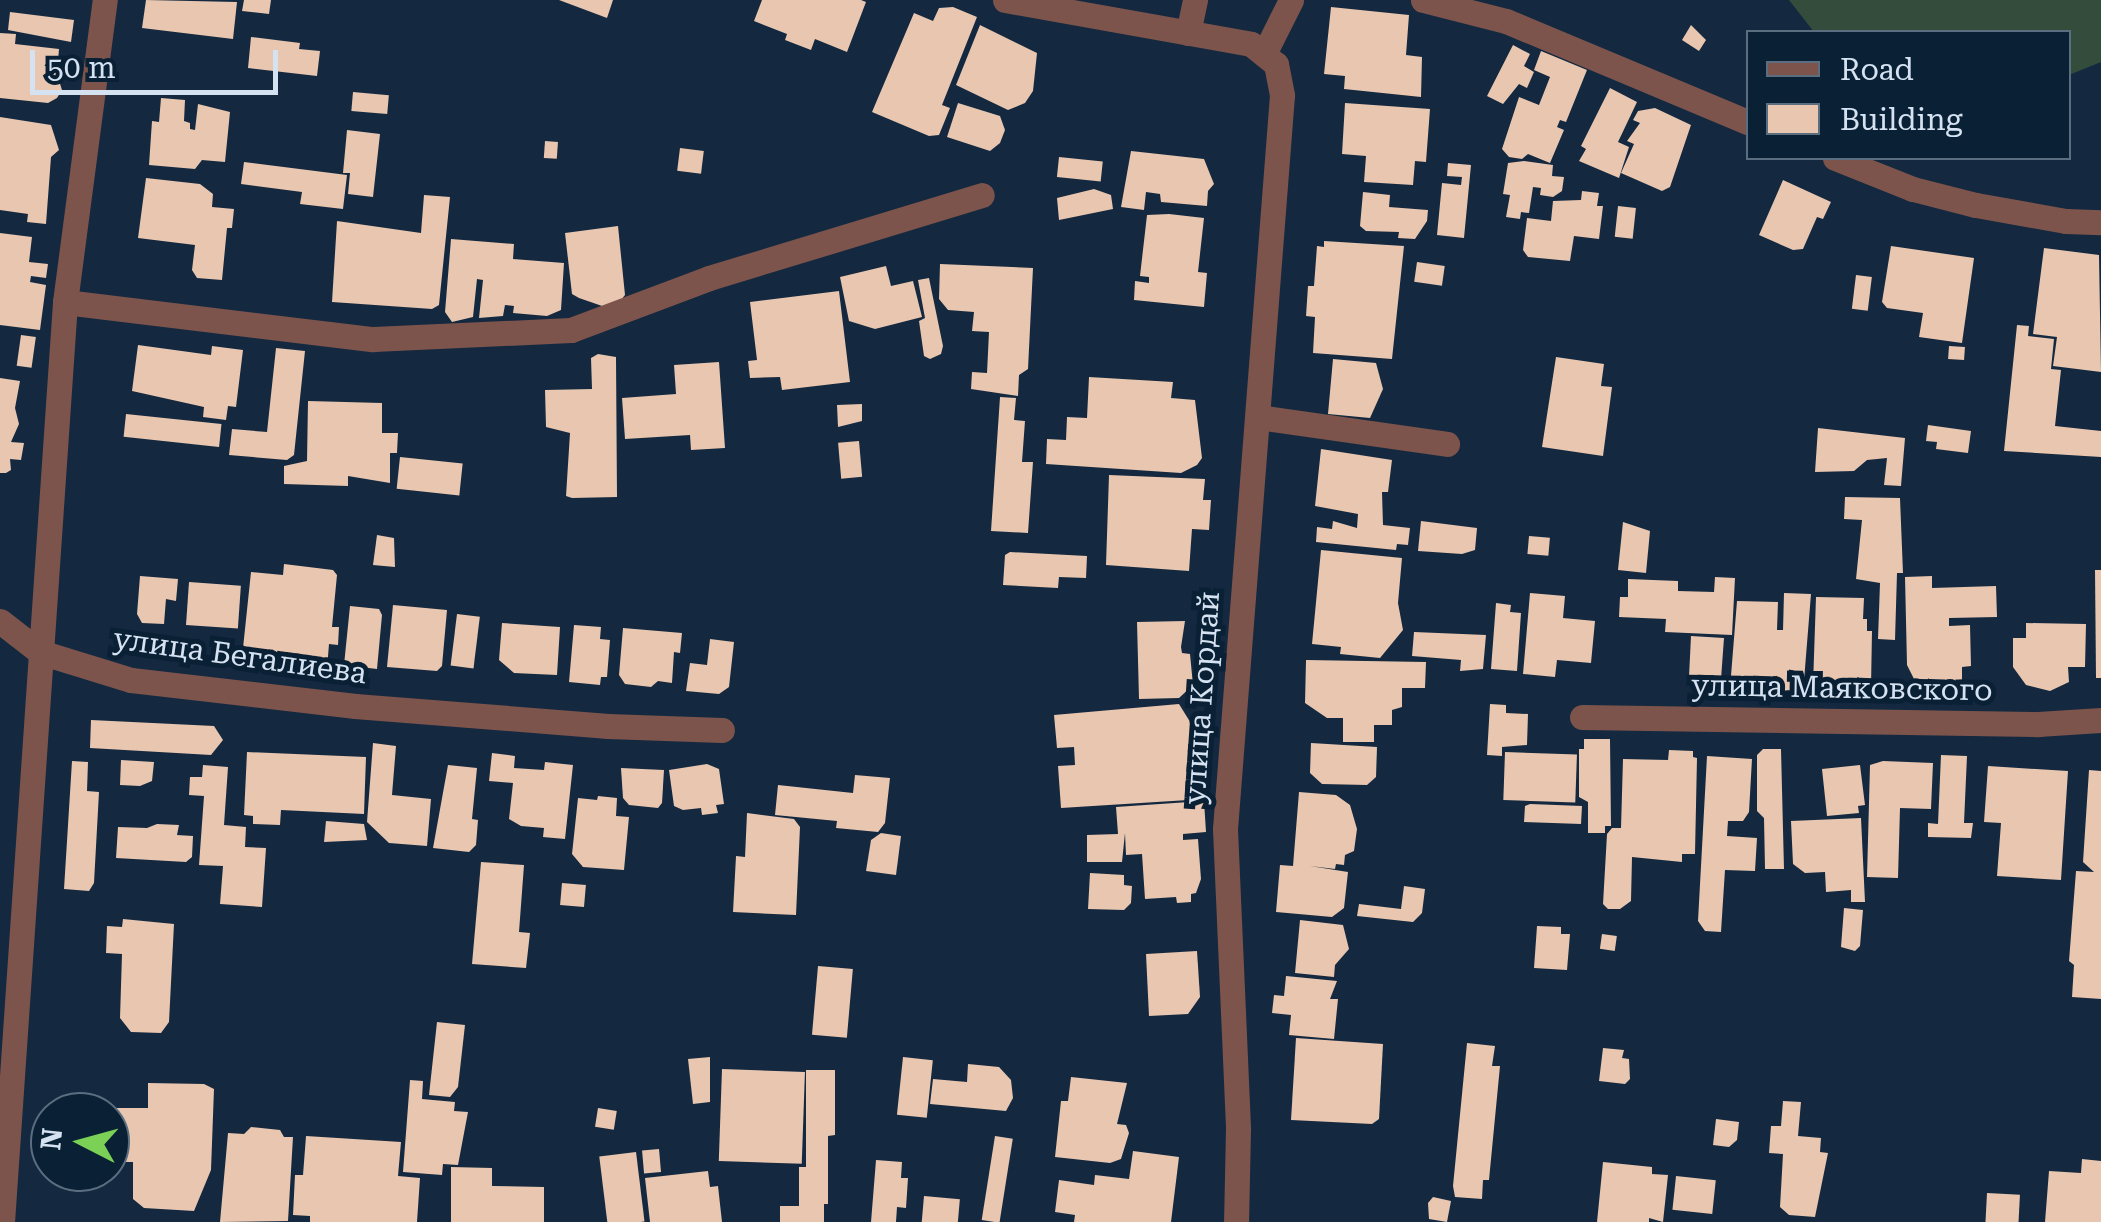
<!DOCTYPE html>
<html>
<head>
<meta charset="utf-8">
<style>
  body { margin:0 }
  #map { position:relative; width:2101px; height:1222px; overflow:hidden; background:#14293f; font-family:"Roboto Serif",serif }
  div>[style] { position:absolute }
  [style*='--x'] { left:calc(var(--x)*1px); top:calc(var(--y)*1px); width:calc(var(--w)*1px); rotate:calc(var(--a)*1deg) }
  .green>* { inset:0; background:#334c3c }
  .building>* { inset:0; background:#e8c6b0; transform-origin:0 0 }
  .minor>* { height:25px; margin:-12.5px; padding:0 12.5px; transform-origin:12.5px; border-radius:12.5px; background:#7d544c }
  span { translate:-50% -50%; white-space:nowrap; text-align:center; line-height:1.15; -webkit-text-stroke:10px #0a2034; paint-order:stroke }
  .street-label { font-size:30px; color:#d5e2f1 }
  .legend { position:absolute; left:1746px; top:30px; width:325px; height:130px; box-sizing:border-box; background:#0a2034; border:2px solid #5b6e80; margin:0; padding:12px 18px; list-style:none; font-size:30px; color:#d5e2f1 }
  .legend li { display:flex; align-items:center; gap:20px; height:50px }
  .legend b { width:50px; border:2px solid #5b6e80 }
  .north { position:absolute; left:30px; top:1092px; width:100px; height:100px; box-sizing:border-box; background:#0a2034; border:2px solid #5b6e80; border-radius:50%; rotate:276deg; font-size:28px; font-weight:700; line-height:40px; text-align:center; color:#d5e2f1 }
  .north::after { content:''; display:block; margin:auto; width:35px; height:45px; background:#7bd155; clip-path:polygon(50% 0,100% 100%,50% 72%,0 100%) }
  .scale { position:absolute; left:30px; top:50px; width:248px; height:45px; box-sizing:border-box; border:5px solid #d5e2f1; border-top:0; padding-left:12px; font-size:30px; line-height:35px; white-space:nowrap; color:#d5e2f1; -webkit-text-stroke:8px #0a2034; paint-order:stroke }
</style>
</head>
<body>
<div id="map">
  <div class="green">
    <i style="clip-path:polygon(1789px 0,2101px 0,2101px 62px,2069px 75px,2068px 32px,1814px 32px)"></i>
  </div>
  <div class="building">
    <i style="clip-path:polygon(146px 0,237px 2px,233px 39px,142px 28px)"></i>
    <i style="clip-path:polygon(244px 0,271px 0,269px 14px,242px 11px)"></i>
    <i style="clip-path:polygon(559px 0,613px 0,607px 18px)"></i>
    <i style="clip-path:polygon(762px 0,861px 0,866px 2px,847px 52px,815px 39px,811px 50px,785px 40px,787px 34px,754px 21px)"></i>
    <i style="clip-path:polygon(953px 7px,977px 17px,942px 105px,950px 108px,939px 135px,929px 136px,872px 112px,914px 13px,933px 21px,939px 8px)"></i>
    <i style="clip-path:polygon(1331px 7px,1409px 15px,1406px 55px,1422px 57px,1421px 97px,1344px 89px,1345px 76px,1324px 74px)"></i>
    <i style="clip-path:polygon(10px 12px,74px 20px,71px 42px,8px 30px)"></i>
    <i style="clip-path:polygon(980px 25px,1037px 53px,1033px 91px,1025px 103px,1008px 110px,956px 85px)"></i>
    <i style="clip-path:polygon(1691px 25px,1706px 40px,1699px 51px,1682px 40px)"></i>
    <i style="clip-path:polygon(0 33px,16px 34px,15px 44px,59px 49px,57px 74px,62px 90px,57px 98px,48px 103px,0 98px)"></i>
    <i style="clip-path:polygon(251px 37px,300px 43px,299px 49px,320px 51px,317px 76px,248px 68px)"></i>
    <i style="clip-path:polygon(1513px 45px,1530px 54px,1524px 66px,1534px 72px,1527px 88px,1519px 84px,1503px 104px,1487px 96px)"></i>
    <i style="clip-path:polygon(1541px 51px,1587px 70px,1566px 122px,1560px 120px,1557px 127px,1564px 130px,1550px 163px,1528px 154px,1522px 159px,1509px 157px,1502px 149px,1519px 97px,1539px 105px,1550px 77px,1534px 70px)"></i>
    <i style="clip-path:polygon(1610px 88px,1637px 102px,1618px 142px,1629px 147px,1619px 178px,1579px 161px,1586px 149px,1581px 146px)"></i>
    <i style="left:353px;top:92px;width:36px;height:19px;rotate:5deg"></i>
    <i style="clip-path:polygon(161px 98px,185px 100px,184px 121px,190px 123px,190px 129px,195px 130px,198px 104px,230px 112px,225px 162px,202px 160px,195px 169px,149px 165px,152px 121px,159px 122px)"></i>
    <i style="clip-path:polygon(958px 103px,1000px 116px,1005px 130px,1000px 143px,990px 151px,947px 137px)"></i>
    <i style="clip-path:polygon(1345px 103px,1430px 109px,1426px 162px,1415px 161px,1413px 185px,1364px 182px,1366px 156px,1342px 154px)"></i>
    <i style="clip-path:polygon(1655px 108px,1691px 125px,1670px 187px,1662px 191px,1621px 173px,1634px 144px,1627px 141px,1640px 123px,1633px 120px,1638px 111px)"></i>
    <i style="clip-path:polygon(0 117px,51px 125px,59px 150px,51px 157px,46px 224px,27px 222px,28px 214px,0 210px)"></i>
    <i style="clip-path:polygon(347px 130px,380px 134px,373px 197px,348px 194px,350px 173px,343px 173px)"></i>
    <i style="left:545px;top:141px;width:13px;height:17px;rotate:4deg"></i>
    <i style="left:680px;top:148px;width:24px;height:23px;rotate:7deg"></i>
    <i style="clip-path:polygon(1131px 151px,1204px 159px,1214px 184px,1208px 191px,1207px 206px,1161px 202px,1160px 194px,1146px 192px,1144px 210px,1121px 207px)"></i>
    <i style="left:1059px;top:157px;width:44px;height:20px;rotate:6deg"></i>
    <i style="clip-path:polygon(1524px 161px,1553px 165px,1552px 176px,1564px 177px,1562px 191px,1553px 197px,1540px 195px,1541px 188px,1533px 187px,1529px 213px,1521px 212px,1520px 219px,1506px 217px,1510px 195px,1503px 194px,1508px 163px)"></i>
    <i style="clip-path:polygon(244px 162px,347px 175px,343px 209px,300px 204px,302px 192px,241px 184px)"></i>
    <i style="clip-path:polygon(1448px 163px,1471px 165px,1464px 238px,1437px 235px,1442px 183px,1461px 185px,1462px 177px,1447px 176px)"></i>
    <i style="clip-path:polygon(146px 178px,200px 184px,213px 194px,212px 207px,234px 209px,232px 228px,227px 228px,222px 280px,197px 278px,192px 270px,195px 245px,138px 238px)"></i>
    <i style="clip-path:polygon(1783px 180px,1831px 202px,1823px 219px,1817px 217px,1803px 249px,1793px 250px,1759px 235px)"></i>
    <i style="clip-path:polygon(1094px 189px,1111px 195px,1113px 209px,1059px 220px,1057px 198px)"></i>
    <i style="clip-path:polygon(1582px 191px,1599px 193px,1597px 206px,1603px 206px,1599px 239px,1574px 236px,1570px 261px,1528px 257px,1523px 250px,1527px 218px,1551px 221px,1553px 201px,1581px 200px)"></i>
    <i style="clip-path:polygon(1363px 192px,1390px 195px,1389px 207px,1428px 210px,1427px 221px,1415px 239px,1398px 238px,1399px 232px,1366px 231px,1360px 226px)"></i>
    <i style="clip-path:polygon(424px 195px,450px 197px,439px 305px,432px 309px,332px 302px,337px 221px,421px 233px)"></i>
    <i style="left:1618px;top:206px;width:18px;height:31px;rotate:6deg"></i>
    <i style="clip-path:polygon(1169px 214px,1204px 218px,1198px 272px,1207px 273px,1204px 307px,1134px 300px,1135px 281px,1149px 283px,1149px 277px,1140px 276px,1147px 215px)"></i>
    <i style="clip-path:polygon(618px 226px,625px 295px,617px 305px,605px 307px,579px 298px,572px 294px,565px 233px)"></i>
    <i style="clip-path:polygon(0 233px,32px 237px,29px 262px,48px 264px,46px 278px,31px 276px,30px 282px,46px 285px,40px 330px,0 325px)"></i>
    <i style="clip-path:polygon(451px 239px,514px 244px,513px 259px,564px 263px,561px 310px,547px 316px,513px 313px,514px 306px,505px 305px,503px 316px,479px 318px,483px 280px,477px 279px,473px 317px,452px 322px,445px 312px)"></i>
    <i style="clip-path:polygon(1324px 241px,1404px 246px,1392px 359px,1313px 353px,1315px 317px,1306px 316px,1308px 286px,1314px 286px,1317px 246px,1324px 247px)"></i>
    <i style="clip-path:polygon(1891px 246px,1974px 258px,1962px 343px,1919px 337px,1923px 313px,1887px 308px,1882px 302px)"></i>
    <i style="clip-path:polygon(2044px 248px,2099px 255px,2101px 372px,2053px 366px,2057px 337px,2033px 334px)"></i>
    <i style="left:1417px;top:262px;width:28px;height:20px;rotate:8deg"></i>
    <i style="clip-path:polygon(940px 264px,1033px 268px,1028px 369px,1019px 375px,1018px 396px,971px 389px,972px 372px,987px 373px,989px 332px,972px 331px,974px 312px,948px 310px,939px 299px)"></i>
    <i style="clip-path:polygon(886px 266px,891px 286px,913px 281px,922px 317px,875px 329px,849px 321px,840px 277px)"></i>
    <i style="left:1856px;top:275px;width:16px;height:34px;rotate:7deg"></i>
    <i style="clip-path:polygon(929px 278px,943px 346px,941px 354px,930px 359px,924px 356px,919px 321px,925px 318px,918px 280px)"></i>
    <i style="clip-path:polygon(839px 291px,850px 382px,782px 390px,780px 377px,750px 378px,748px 361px,757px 360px,750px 302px)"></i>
    <i style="clip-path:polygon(2017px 325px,2029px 326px,2028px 336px,2054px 339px,2051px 369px,2061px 370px,2055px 426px,2101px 431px,2101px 457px,2004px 451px)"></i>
    <i style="left:21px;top:335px;width:15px;height:31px;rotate:8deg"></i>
    <i style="clip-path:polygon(138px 345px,211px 355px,212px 346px,243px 350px,236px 407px,228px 406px,226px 420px,203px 417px,204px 407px,132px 391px)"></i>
    <i style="left:1949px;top:346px;width:16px;height:13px;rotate:4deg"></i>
    <i style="clip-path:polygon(276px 348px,305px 351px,294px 455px,287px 460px,229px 455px,232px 429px,267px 432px)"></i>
    <i style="clip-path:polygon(598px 354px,616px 357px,617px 497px,572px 498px,566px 496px,570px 433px,546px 427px,545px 390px,592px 389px,591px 358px)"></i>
    <i style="clip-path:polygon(1556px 357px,1604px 364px,1601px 386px,1612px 387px,1603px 456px,1542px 447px)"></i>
    <i style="clip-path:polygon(1333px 359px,1376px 363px,1383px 389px,1370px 418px,1328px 414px)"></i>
    <i style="clip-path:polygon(719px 362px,725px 448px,691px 450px,690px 435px,625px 439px,622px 398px,676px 394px,674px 365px)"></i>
    <i style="clip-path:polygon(1089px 377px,1173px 382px,1171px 398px,1195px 400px,1202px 458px,1197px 465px,1181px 473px,1046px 464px,1047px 439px,1066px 440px,1067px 417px,1087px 418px)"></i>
    <i style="clip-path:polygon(0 378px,20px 381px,15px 408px,19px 424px,11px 442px,24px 443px,21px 460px,10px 459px,11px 470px,6px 473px,0 473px)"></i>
    <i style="clip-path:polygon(1000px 397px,1016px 398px,1014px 420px,1025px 421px,1022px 462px,1033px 462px,1028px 533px,991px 531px)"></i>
    <i style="clip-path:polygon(308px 401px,382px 403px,382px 433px,398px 433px,397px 453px,390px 453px,390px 483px,348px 476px,348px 486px,284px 484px,284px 466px,307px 461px)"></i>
    <i style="clip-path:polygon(862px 404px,862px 421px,838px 427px,837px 405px)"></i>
    <i style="left:126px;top:414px;width:96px;height:23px;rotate:6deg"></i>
    <i style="clip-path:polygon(1928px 425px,1971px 431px,1968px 453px,1936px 449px,1937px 442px,1926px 441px)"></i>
    <i style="clip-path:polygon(1818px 428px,1905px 438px,1901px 486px,1884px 485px,1887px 458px,1867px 460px,1854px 471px,1815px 472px)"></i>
    <i style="left:859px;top:441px;width:36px;height:21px;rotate:85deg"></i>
    <i style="clip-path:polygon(1321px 449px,1392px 460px,1388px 492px,1382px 492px,1383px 525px,1410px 528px,1408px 545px,1397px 544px,1396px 550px,1316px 542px,1317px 527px,1332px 529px,1333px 521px,1357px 528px,1358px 514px,1315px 506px)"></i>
    <i style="left:400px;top:457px;width:63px;height:32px;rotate:6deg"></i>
    <i style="clip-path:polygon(1109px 475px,1205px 479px,1203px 500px,1211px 500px,1209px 530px,1192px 529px,1189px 571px,1106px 565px)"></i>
    <i style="clip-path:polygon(1845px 497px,1900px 498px,1903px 573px,1897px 573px,1895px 640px,1878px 639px,1880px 583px,1856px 579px,1862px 520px,1844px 519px)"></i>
    <i style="clip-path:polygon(1421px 521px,1477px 528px,1475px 550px,1462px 554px,1418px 551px)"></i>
    <i style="clip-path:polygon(1623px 522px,1650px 531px,1646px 573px,1618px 570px)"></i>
    <i style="clip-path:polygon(377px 535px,394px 538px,395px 567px,373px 565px)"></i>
    <i style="left:1529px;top:536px;width:21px;height:18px;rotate:5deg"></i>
    <i style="clip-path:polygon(1321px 550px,1402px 558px,1398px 603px,1403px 630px,1380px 658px,1340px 654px,1341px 647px,1312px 644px)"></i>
    <i style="clip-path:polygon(1010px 552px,1087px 556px,1086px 578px,1059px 577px,1058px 588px,1003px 585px,1005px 555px)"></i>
    <i style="clip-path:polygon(284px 564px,333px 570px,337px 575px,332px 627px,339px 627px,338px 645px,329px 644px,327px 669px,305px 667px,290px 674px,272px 666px,267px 650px,243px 648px,251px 572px,283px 575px)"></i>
    <i style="clip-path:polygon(2095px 570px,2101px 570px,2101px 678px,2096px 678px)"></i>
    <i style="clip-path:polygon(140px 576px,178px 579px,176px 601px,166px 599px,164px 624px,142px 623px,137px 614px)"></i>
    <i style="clip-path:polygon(1932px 576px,1932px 588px,1996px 586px,1997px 617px,1949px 618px,1949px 626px,1970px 625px,1971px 666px,1962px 667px,1962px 681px,1941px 681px,1930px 687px,1917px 685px,1907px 665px,1905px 577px)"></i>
    <i style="clip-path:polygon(1715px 577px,1735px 578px,1732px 635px,1665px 632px,1666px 619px,1619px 617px,1620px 597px,1628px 597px,1628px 579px,1678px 581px,1678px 591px,1714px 592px)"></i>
    <i style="left:189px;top:582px;width:52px;height:43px;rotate:4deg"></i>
    <i style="clip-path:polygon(1530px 593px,1565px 596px,1563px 618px,1595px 621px,1591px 663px,1557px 660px,1555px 677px,1523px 674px)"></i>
    <i style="clip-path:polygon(1784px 593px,1811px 594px,1803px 693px,1790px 695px,1783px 691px,1783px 683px,1775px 682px,1775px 689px,1730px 688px,1737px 601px,1778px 602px,1777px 630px,1783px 630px)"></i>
    <i style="clip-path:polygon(1816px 597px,1864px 598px,1863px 619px,1867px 619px,1867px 631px,1872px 631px,1871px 687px,1813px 685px)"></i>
    <i style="clip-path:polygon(1496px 603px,1511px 605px,1510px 612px,1521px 613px,1517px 671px,1491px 669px)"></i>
    <i style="clip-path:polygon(393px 605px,447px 610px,442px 666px,437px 671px,387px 667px)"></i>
    <i style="clip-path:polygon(350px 606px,379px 609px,382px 615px,377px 669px,344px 665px)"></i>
    <i style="left:457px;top:614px;width:23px;height:52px;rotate:7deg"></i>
    <i style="clip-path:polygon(1185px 621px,1181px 647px,1182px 653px,1190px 654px,1193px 685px,1179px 698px,1139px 699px,1137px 622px)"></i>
    <i style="clip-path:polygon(502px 623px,560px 627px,557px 675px,514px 673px,499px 660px)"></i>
    <i style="clip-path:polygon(2026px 623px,2086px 624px,2085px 667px,2068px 667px,2069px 682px,2050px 691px,2026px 685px,2013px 667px,2013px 638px,2026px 638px)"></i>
    <i style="clip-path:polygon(574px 625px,601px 627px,600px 639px,610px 640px,607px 677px,601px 677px,600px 685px,569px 682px)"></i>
    <i style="clip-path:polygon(623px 628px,682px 633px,680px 653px,674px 652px,672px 683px,658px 681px,651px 687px,625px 684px,619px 675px)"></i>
    <i style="clip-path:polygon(1414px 632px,1486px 635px,1483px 669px,1460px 671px,1461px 660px,1412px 656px)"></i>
    <i style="clip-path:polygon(1691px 636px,1724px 638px,1721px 679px,1712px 684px,1689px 677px)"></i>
    <i style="clip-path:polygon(710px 639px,734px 642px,729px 687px,719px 694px,686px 691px,690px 663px,707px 665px)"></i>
    <i style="clip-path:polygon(1306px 660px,1426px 662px,1425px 688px,1402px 688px,1402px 707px,1392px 710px,1392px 725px,1374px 725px,1374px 742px,1343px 742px,1343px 718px,1327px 718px,1305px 703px)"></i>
    <i style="clip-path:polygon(1179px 704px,1197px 733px,1189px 759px,1191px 764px,1202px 764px,1204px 799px,1061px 808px,1058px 766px,1075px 765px,1074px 747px,1057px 748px,1054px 715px)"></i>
    <i style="clip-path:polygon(1490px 704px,1506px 705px,1506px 713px,1528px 714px,1527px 745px,1502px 747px,1502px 756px,1487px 755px)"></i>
    <i style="clip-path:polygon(91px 720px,214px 726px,223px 740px,211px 755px,90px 748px)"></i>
    <i style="clip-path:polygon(1584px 739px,1610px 739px,1611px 826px,1605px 826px,1605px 833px,1588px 833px,1588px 802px,1579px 797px,1579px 749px,1584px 749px)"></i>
    <i style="clip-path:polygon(373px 743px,396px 746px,392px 795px,431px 799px,427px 846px,389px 843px,367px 822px)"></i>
    <i style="clip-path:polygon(1311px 743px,1377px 747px,1376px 777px,1367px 785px,1322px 784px,1310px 773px)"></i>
    <i style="clip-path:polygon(1763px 749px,1781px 749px,1784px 869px,1765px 869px,1764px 818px,1757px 811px,1757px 755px)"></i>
    <i style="clip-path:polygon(1669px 750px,1693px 751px,1693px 757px,1697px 758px,1695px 854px,1682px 854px,1682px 862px,1632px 857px,1631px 901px,1620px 909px,1608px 909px,1603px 904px,1607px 834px,1612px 828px,1621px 828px,1623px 759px,1668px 760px)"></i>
    <i style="clip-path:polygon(247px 752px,366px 757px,364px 814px,281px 810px,280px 825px,253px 824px,253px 816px,244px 815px)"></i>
    <i style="left:1505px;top:752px;width:72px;height:48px;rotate:2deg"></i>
    <i style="clip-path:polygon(492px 753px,515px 756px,514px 768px,544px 770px,545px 762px,573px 765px,565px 839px,543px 837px,544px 828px,521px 826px,509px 819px,513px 783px,489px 781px)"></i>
    <i style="clip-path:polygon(1941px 755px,1967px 756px,1964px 823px,1973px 823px,1971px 838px,1928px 837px,1928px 823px,1938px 824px)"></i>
    <i style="clip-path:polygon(1707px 756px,1752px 759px,1749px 812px,1743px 821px,1728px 821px,1727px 836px,1757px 838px,1755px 871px,1725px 870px,1721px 932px,1705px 931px,1698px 921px)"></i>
    <i style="clip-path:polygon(121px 760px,154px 762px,152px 781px,140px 786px,120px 785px)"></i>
    <i style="clip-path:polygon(72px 761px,88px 762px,87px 791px,99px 792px,94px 883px,89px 891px,64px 889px)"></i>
    <i style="clip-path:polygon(1883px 761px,1933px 763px,1931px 809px,1900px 808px,1898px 878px,1867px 877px,1870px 765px)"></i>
    <i style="clip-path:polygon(707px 764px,719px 769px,724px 804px,716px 805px,718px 813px,702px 815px,701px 808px,683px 810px,674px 806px,669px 770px)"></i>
    <i style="clip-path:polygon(203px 765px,228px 767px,224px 825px,246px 827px,245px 847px,266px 848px,262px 907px,220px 904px,223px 866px,199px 865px,204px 796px,189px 795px,190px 777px,202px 777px)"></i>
    <i style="clip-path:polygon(448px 765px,477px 768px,472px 819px,478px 820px,476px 845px,469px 852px,433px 848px)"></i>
    <i style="clip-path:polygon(1860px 765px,1865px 805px,1858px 806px,1859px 813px,1827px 816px,1822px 769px)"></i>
    <i style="clip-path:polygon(1988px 766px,2068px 771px,2061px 880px,1997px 876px,2001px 823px,1984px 822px)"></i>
    <i style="clip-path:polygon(621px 768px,664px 770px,662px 803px,658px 808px,629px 805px,623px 798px)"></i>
    <i style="clip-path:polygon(2089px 770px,2101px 771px,2101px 999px,2072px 997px,2074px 965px,2069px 961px,2076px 871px,2094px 872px,2083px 862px)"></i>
    <i style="clip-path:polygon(855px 775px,890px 778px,885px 823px,878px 832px,836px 828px,837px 821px,775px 815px,778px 785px,853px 793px)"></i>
    <i style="clip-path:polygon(1299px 792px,1336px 795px,1350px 805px,1357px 829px,1354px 851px,1345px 855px,1344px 865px,1336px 864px,1335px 869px,1310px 866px,1348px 872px,1344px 908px,1332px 917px,1276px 912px,1280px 865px,1293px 866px)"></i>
    <i style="clip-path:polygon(598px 796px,617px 798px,616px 816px,629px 817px,624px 870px,583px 867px,572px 854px,578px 798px,597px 800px)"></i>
    <i style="clip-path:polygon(1204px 801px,1206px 832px,1183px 834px,1183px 840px,1198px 839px,1201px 879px,1196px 893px,1191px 894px,1191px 902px,1177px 903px,1176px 897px,1145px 899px,1142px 854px,1126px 855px,1125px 833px,1122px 862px,1087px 862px,1087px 835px,1118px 834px,1116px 807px)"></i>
    <i style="clip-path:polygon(1530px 804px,1582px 806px,1581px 824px,1524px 822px,1525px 806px)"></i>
    <i style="clip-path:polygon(747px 813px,794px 819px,800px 827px,796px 915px,733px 912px,736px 856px,745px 857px)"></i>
    <i style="clip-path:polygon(1861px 818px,1865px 902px,1851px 902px,1851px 890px,1826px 892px,1825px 872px,1805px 873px,1793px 864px,1791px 821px)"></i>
    <i style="clip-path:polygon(326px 821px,364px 824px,367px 840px,324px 842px)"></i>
    <i style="clip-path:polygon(157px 824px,179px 825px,177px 835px,193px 836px,192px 857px,186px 862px,116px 858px,118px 827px,147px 828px)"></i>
    <i style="clip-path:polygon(881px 833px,901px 836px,896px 875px,866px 871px,871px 840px)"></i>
    <i style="clip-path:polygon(481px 862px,524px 865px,519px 932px,530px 933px,526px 968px,472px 964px)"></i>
    <i style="clip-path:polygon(1090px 873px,1124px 875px,1124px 885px,1132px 886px,1131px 903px,1124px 910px,1088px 909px)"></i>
    <i style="left:562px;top:883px;width:24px;height:22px;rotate:5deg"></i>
    <i style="clip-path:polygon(1404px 886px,1425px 889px,1422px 913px,1413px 922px,1357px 916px,1359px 904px,1401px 909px)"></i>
    <i style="clip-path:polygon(1844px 908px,1863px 910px,1860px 946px,1855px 951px,1841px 947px)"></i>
    <i style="clip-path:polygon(123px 919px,174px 924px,169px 1022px,161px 1033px,131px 1032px,120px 1018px,122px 954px,106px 953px,107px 926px,122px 927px)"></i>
    <i style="clip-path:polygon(1300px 920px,1343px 925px,1349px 949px,1335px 965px,1334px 977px,1295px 973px)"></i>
    <i style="clip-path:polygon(1537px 926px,1561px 927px,1561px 934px,1570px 934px,1567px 970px,1534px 968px)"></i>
    <i style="left:1602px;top:934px;width:15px;height:15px;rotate:8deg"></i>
    <i style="clip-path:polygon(1197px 951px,1200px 997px,1188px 1014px,1149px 1016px,1146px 954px)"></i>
    <i style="left:818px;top:966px;width:35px;height:69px;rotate:5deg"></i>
    <i style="clip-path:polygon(1286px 976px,1337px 981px,1330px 999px,1338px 999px,1334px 1039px,1289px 1035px,1291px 1015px,1272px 1013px,1274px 995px,1284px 996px)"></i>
    <i style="clip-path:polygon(437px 1022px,465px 1025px,458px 1087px,450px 1097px,429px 1095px)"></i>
    <i style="clip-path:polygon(1296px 1038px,1383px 1044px,1379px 1119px,1372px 1124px,1291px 1120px)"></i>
    <i style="clip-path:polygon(1467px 1043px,1495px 1046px,1492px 1066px,1500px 1066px,1489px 1180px,1483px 1180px,1482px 1199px,1455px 1197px,1453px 1186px)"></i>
    <i style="clip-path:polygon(1603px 1048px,1624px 1050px,1622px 1058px,1629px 1059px,1630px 1079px,1625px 1084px,1599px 1081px)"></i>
    <i style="clip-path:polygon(710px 1057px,710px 1102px,693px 1104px,688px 1059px)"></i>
    <i style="left:903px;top:1057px;width:30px;height:58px;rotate:6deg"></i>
    <i style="clip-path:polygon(968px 1064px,999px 1067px,1011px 1080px,1013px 1098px,1006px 1111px,930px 1104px,933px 1079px,967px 1082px)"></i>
    <i style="left:722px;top:1069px;width:83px;height:92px;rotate:2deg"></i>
    <i style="clip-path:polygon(806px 1070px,835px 1070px,835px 1135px,828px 1136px,828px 1204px,824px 1204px,824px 1222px,780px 1222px,780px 1206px,799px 1206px,799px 1167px,806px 1167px)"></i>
    <i style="clip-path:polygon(1071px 1077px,1127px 1083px,1117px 1124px,1126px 1125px,1129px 1133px,1121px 1159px,1110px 1163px,1055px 1157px,1061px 1101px,1068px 1101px)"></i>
    <i style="clip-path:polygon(410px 1080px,423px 1081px,422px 1099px,455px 1102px,454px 1111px,468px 1112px,458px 1165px,443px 1164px,442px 1175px,403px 1172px)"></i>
    <i style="clip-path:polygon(148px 1083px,204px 1084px,214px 1089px,211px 1170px,194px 1211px,144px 1208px,133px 1199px,133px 1162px,113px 1162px,114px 1108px,148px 1108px)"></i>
    <i style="clip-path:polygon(1783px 1101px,1801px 1102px,1798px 1136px,1821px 1138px,1820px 1152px,1828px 1153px,1815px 1217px,1789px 1215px,1780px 1207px,1783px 1154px,1769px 1153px,1771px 1126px,1781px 1126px)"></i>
    <i style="left:598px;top:1108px;width:19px;height:19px;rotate:9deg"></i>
    <i style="clip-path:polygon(1716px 1119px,1739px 1122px,1737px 1140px,1729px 1147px,1713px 1145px)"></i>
    <i style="clip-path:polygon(251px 1127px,280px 1130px,284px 1137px,293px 1137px,288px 1221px,220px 1222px,228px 1133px,244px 1134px)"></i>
    <i style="clip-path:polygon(306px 1136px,401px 1142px,398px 1176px,420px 1178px,417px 1222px,310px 1222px,310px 1216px,293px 1215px,295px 1175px,303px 1175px)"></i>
    <i style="left:995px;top:1136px;width:18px;height:85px;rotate:9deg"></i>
    <i style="left:659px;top:1149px;width:23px;height:17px;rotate:85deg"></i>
    <i style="clip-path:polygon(1133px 1151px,1179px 1157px,1171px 1222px,1074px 1222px,1075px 1215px,1055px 1212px,1059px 1180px,1094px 1185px,1095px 1175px,1129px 1179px)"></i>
    <i style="left:636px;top:1152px;width:70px;height:37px;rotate:83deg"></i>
    <i style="clip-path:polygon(2082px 1159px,2101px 1161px,2101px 1222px,2045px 1222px,2049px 1171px,2081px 1173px)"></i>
    <i style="clip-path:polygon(876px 1160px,902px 1162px,901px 1178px,908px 1178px,906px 1208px,897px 1207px,896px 1222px,871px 1222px)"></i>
    <i style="clip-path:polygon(1603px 1162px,1652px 1167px,1652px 1174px,1668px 1175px,1663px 1222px,1649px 1218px,1649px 1222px,1597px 1222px)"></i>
    <i style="clip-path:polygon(451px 1167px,492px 1168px,492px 1186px,544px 1187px,544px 1222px,451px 1222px)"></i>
    <i style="clip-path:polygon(708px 1171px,710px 1187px,718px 1186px,722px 1222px,650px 1222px,645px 1178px)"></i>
    <i style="left:1676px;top:1176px;width:40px;height:34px;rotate:6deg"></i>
    <i style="left:1987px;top:1193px;width:33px;height:29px;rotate:3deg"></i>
    <i style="left:924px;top:1196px;width:36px;height:26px;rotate:5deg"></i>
    <i style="clip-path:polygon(1433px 1197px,1451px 1201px,1447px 1222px,1429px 1219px,1428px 1203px)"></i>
  </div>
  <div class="minor">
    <i style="--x:1005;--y:0;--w:250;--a:10.1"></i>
    <i style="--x:1251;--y:44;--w:32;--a:39"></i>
    <i style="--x:1276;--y:64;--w:32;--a:79"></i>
    <i style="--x:1282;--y:95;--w:736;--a:94.44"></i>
    <i style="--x:1225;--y:829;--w:300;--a:87.5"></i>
    <i style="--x:1238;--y:1129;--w:93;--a:91.2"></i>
    <i style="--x:1423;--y:0;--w:86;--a:14.2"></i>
    <i style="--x:1506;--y:21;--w:262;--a:22.7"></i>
    <i style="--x:1188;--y:33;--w:34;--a:-78"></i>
    <i style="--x:1265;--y:52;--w:58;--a:-63.4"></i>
    <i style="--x:1835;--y:158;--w:84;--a:21.7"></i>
    <i style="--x:1913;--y:189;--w:65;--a:14.3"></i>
    <i style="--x:1976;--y:205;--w:91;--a:10.1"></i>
    <i style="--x:2066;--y:221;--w:35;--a:2"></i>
    <i style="--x:65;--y:302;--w:310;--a:6.9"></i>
    <i style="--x:373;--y:339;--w:198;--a:-2.6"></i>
    <i style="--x:571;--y:330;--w:147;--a:-20.6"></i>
    <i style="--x:709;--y:278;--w:285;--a:-16.9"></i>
    <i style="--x:1258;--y:417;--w:191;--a:8.1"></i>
    <i style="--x:0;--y:621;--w:51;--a:37.8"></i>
    <i style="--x:40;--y:652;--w:95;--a:17.1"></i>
    <i style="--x:131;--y:680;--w:226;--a:6.6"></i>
    <i style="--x:355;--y:706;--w:254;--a:4.5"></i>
    <i style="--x:608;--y:726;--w:114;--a:2"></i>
    <i style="--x:1582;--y:717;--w:456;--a:0.9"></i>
    <i style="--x:2038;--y:724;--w:63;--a:-3.6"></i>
    <i style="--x:2;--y:1222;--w:922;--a:-86.08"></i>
    <i style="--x:65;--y:302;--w:305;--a:-82.5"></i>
  </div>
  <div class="street-label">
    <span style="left:240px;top:656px;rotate:8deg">улица Бегалиева</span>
    <span style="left:1842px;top:688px;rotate:1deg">улица Маяковского</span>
    <span style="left:1202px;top:698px;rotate:-86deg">улица Кордай</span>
  </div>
  <ul class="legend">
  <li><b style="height:12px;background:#7d544c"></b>Road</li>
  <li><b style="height:28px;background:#e8c6b0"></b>Building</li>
  </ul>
  <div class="north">N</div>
  <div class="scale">50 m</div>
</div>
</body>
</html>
